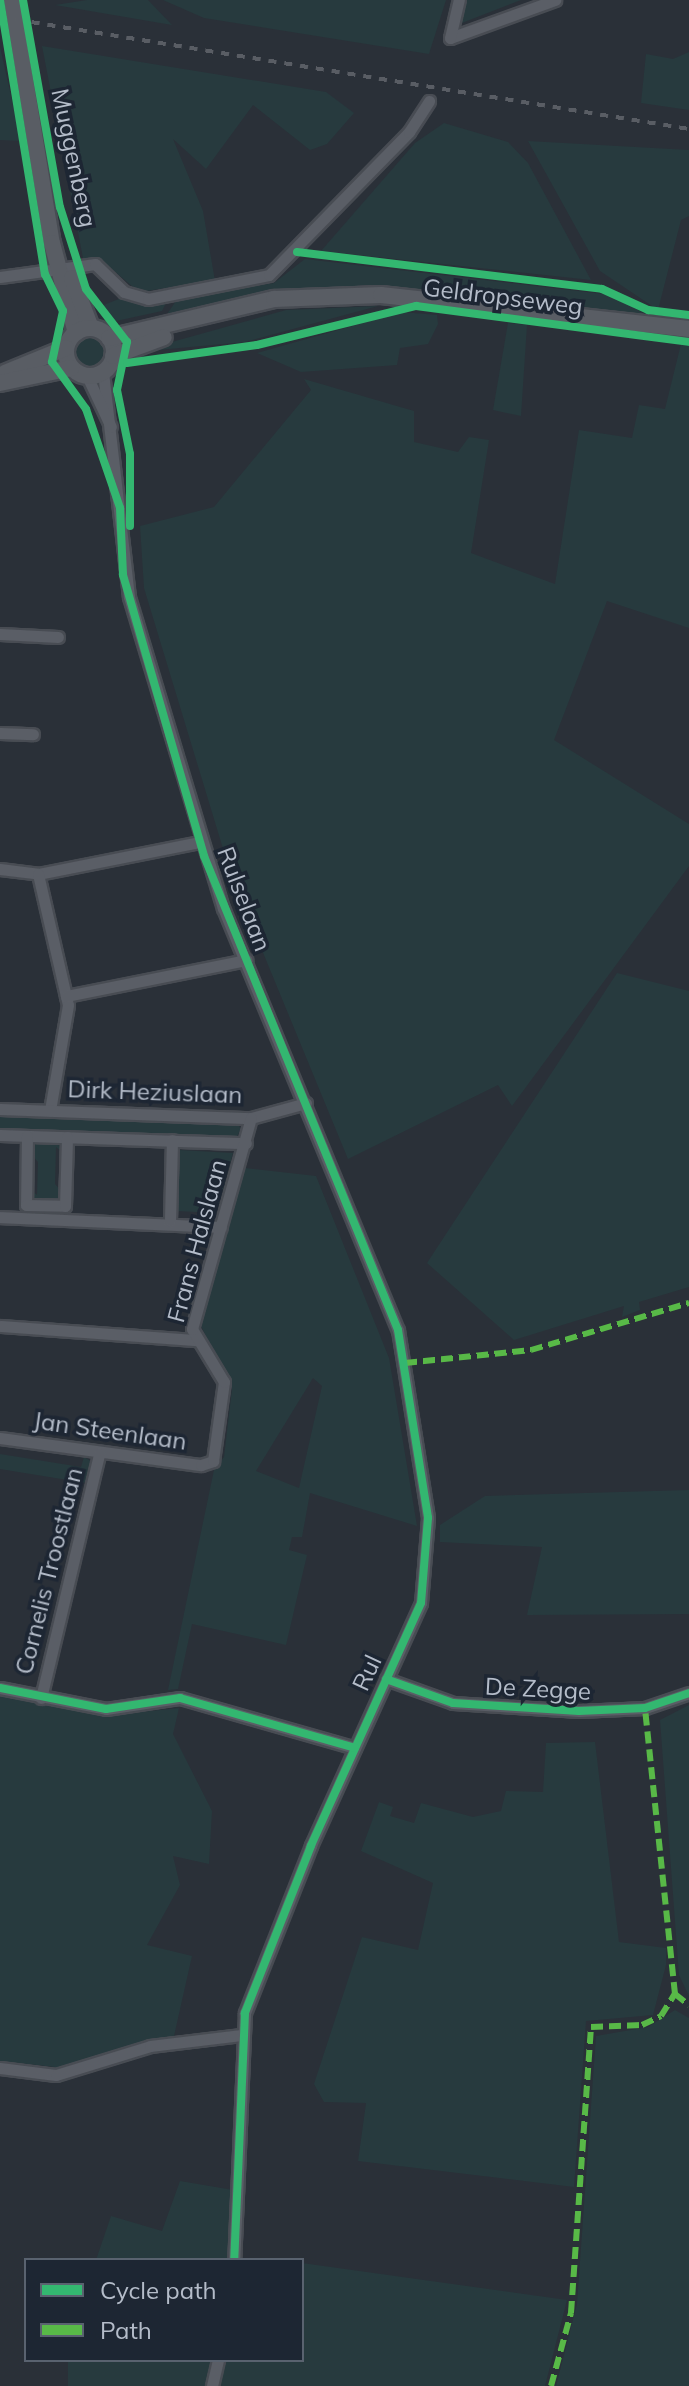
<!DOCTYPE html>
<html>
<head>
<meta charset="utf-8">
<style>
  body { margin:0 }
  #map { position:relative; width:689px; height:2386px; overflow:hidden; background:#2a3038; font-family:Mulish,sans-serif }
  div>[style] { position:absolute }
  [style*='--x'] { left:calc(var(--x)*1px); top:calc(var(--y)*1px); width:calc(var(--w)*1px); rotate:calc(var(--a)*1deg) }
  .green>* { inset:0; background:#273a3e; transform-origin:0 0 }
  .round { border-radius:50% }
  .roads { filter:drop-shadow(2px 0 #484c53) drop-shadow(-2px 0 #484c53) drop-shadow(0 2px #484c53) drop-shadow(0 -2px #484c53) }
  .street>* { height:11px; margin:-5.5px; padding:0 5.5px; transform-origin:5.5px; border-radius:5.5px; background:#5a5e66 }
  .secondary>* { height:16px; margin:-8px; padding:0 8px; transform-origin:8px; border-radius:8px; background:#595d64 }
  .secondary>.ring { margin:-8px; padding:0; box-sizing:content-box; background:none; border:16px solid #595d64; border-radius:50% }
  .rail>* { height:4px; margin-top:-2px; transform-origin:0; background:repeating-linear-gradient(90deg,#595d64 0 8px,transparent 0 16px) }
  .quiet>* { height:6px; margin-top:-3px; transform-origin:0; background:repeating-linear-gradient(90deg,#58b947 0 12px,transparent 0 18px) }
  .cycleway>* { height:8px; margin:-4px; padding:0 4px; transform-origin:4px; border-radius:4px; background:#33b770 }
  span { translate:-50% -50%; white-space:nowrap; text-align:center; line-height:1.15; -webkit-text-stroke:7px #1d2633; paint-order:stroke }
  .street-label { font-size:24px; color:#b4bcc9 }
  .legend { position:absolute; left:24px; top:2258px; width:280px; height:104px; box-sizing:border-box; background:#1d2633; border:2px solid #59626f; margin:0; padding:10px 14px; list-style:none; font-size:24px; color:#b4bcc9 }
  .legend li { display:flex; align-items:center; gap:16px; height:40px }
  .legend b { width:40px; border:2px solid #59626f }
</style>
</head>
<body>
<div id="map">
  <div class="green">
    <i style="clip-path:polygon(87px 0,148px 0,172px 25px,55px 5px)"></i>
    <i style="clip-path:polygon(163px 0,446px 0,429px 54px,204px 18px)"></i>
    <i style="clip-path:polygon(459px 0,521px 0,454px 26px)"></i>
    <i style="clip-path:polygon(42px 46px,326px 92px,354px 113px,327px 144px,310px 150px,253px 105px,206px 169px,173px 139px,203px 211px,215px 281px,139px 292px,101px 260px,83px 258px)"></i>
    <i style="clip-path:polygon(0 47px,21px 140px,21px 141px,0 140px)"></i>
    <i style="clip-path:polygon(689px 52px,689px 110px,641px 103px,646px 54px,673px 59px)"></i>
    <i style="clip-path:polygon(444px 123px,508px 142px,528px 163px,591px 280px,321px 251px,415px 143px)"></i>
    <i style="clip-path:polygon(528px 141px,689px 150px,689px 216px,681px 220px,658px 310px,600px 271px)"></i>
    <i style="clip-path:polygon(305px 259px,612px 295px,648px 316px,365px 285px,165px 317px,178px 298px,274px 283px)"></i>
    <i style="clip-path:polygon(124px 297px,168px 299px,162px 311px,116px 321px,101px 306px)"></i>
    <i style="clip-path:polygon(378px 306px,245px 342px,136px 352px,286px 310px)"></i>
    <i style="clip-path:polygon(402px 312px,437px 315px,438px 324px,428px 344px,400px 348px,397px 365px,301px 372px,257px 353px)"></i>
    <i style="clip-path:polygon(508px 323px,527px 325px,521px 416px,493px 410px)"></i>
    <i class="round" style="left:73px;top:336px;width:34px;height:34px"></i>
    <i style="clip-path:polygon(681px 344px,689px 345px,689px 628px,607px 601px,554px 740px,689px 824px,689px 866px,512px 1106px,498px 1085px,348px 1159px,231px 875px,144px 588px,140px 526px,214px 507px,311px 390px,304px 379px,414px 411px,414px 442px,458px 452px,469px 437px,489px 440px,471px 553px,555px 584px,579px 430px,632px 438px,639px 405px,665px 409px)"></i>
    <i style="clip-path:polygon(617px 973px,689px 991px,689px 1287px,639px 1302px,640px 1310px,622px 1317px,624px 1306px,514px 1340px,427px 1263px)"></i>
    <i style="clip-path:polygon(0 1114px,237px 1123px,241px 1129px,236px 1138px,0 1132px)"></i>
    <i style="clip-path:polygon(38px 1141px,63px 1146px,63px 1153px,56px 1147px,55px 1184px,63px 1193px,57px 1203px,30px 1197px,30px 1189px,37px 1195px,38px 1162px,29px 1152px)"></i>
    <i style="clip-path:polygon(179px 1150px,233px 1153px,216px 1213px,177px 1211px)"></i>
    <i style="clip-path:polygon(evenodd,245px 1168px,316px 1176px,389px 1358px,417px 1526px,310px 1493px,302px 1537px,292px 1537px,289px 1550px,307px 1555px,286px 1645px,192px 1624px,178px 1689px,168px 1690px,214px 1470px,224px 1457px,232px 1389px,200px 1324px,245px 1168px,313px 1378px,322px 1386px,299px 1488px,256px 1471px,313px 1378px)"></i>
    <i style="clip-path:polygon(0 1454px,81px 1467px,84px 1457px,91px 1461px,86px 1483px,0 1469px)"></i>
    <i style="clip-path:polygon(689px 1490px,689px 1614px,527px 1615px,542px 1547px,440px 1542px,440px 1525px,485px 1496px)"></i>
    <i style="clip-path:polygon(0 1694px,112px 1715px,179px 1708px,173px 1734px,212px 1811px,209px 1864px,173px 1856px,180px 1885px,147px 1945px,192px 1956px,174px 2036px,64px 2068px,0 2061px)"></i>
    <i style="clip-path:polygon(689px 1705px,689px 1996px,679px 1975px,660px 1720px)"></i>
    <i style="clip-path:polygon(595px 1742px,619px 1942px,666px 1948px,666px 1965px,653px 2015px,586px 2021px,574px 2187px,358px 2161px,366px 2103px,324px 2102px,314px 2084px,362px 1937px,418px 1950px,433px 1883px,361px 1851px,379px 1802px,393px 1807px,390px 1816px,414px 1823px,421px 1803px,473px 1817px,501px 1811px,506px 1791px,543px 1792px,546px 1743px)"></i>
    <i style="clip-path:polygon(675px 2010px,689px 2018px,689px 2386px,556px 2386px,577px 2304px,596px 2036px,648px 2027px)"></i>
    <i style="clip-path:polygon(180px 2181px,239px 2191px,231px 2260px,96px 2260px,111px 2216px,162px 2231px)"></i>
    <i style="clip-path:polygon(302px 2263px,567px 2300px,545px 2386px,219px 2386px,225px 2360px,302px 2360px)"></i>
    <i style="left:68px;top:2360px;width:145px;height:28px"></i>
  </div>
  <div class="roads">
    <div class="street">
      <i style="--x:450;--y:38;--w:112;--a:-19.9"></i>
      <i style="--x:450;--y:38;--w:39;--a:-77"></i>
      <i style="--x:0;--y:277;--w:96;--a:-7.8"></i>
      <i style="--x:95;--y:264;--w:40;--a:44"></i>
      <i style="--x:124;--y:292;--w:25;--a:16"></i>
      <i style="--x:148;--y:299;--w:123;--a:-11.2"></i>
      <i style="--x:269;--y:275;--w:200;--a:-45.6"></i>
      <i style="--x:409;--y:132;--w:37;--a:-57"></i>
      <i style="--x:103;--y:372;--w:226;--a:83.4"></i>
      <i style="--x:129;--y:597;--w:325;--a:73.2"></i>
      <i style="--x:223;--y:908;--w:457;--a:67.5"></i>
      <i style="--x:398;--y:1330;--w:190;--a:80.9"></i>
      <i style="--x:428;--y:1518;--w:85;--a:94.7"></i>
      <i style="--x:421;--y:1603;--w:267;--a:114.4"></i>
      <i style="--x:311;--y:1846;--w:180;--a:111.6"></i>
      <i style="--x:245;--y:2013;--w:247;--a:92.5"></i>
      <i style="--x:87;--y:376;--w:56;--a:64.8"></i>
      <i style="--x:0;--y:634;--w:58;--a:3"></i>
      <i style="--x:0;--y:733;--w:33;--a:2"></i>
      <i style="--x:0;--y:869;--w:38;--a:7"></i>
      <i style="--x:38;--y:874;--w:165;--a:-11.2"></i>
      <i style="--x:38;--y:874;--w:134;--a:77.1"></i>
      <i style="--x:68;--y:1005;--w:107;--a:99.7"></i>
      <i style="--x:66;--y:996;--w:184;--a:-11.3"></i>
      <i style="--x:0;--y:1109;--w:251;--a:2.1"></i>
      <i style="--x:251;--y:1118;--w:57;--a:-15.3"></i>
      <i style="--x:0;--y:1135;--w:246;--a:1.9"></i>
      <i style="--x:27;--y:1136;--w:69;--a:90.8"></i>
      <i style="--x:26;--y:1205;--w:39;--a:1"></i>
      <i style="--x:65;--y:1206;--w:69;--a:-88.3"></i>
      <i style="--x:0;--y:1217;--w:221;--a:2.6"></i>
      <i style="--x:170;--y:1221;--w:81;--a:-88.6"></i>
      <i style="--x:0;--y:1326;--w:196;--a:4.1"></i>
      <i style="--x:0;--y:1438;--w:203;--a:7.7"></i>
      <i style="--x:201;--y:1465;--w:13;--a:-18"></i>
      <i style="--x:213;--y:1461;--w:80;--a:-82.1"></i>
      <i style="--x:224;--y:1382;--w:62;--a:-121.1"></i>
      <i style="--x:192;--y:1329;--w:219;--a:-74.4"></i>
      <i style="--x:386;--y:1679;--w:71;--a:19.7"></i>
      <i style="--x:453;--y:1703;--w:126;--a:3.6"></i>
      <i style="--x:579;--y:1711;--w:66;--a:-2.6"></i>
      <i style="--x:645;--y:1708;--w:46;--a:-18.8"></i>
      <i style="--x:0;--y:1688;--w:108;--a:11.2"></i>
      <i style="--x:106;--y:1709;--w:75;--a:-8.5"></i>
      <i style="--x:180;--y:1698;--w:182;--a:15.9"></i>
      <i style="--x:41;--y:1698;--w:251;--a:-76.6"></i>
      <i style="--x:0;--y:2068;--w:56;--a:7.1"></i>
      <i style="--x:56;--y:2075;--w:98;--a:-17.1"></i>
      <i style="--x:150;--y:2046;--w:92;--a:-6.9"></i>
      <i style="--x:212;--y:2386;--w:27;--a:-77"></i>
    </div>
    <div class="secondary">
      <i style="--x:12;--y:0;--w:246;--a:80.7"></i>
      <i style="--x:52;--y:243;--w:93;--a:75.1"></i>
      <i style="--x:72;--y:278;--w:53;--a:69.2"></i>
      <i class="ring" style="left:66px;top:328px;width:32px;height:32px"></i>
      <i style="--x:109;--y:338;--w:170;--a:-13.3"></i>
      <i style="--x:274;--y:299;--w:107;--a:-2.1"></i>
      <i style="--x:381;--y:295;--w:310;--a:6.3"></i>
      <i style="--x:113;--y:356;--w:54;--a:-20.4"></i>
      <i style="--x:5;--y:373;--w:66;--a:-22.3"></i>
      <i style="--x:0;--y:383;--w:73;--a:-11.9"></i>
    </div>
  </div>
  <div class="rail">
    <i style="--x:0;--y:17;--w:698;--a:9.23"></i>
  </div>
  <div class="quiet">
    <i style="--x:405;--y:1363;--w:127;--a:-5.9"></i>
    <i style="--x:531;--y:1350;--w:165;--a:-16.6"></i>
    <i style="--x:675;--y:1994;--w:18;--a:38"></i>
    <i style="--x:551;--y:2386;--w:76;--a:-74.7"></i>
    <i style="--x:571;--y:2313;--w:287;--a:-86"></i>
    <i style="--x:591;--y:2027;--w:51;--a:-2.2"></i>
    <i style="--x:642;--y:2025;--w:21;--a:-25"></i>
    <i style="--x:661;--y:2016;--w:26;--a:-58"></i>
    <i style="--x:675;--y:1994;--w:288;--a:-96"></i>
  </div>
  <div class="cycleway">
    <i style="--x:0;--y:0;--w:278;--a:80.7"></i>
    <i style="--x:45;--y:274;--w:41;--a:64.1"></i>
    <i style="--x:63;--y:311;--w:52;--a:102.2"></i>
    <i style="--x:52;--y:362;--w:58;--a:54.1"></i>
    <i style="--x:86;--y:409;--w:105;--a:71"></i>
    <i style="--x:120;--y:508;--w:67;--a:87.4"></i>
    <i style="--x:123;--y:575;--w:292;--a:73.9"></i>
    <i style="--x:204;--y:856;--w:512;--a:67.74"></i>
    <i style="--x:398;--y:1330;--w:190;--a:80.9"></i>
    <i style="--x:428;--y:1518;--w:85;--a:94.7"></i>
    <i style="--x:421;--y:1603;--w:267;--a:114.4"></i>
    <i style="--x:311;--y:1846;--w:180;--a:111.6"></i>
    <i style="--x:245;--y:2013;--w:247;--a:92.5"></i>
    <i style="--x:23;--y:0;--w:210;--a:79.9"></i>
    <i style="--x:60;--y:207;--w:86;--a:72.4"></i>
    <i style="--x:86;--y:289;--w:67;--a:52.3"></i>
    <i style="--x:127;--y:342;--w:49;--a:101.8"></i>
    <i style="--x:117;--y:390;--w:65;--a:78.5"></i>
    <i style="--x:130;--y:454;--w:72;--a:90"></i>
    <i style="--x:297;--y:252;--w:307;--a:6.9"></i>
    <i style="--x:602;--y:289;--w:51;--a:24.5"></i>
    <i style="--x:648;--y:310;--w:41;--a:7"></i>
    <i style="--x:127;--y:363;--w:131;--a:-7.9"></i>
    <i style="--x:257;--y:345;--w:164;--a:-13.8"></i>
    <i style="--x:416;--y:306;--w:275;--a:7.5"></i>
    <i style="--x:386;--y:1679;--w:71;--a:19.7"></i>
    <i style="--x:453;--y:1703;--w:126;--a:3.6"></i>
    <i style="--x:579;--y:1711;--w:66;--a:-2.6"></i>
    <i style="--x:645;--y:1708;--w:46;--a:-18.8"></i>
    <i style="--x:0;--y:1688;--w:108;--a:11.2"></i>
    <i style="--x:106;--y:1709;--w:75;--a:-8.5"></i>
    <i style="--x:180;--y:1698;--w:182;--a:15.9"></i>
  </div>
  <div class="street-label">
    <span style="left:74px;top:158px;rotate:78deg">Muggenberg</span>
    <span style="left:503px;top:297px;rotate:7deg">Geldropseweg</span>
    <span style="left:244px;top:899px;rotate:69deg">Rulselaan</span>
    <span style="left:155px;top:1092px;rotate:2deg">Dirk Heziuslaan</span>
    <span style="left:197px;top:1241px;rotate:-75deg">Frans Halslaan</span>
    <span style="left:110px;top:1431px;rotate:8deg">Jan Steenlaan</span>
    <span style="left:49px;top:1571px;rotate:-76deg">Cornelis Troostlaan</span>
    <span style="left:367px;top:1673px;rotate:-65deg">Rul</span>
    <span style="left:538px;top:1689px;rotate:3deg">De Zegge</span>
  </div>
  <ul class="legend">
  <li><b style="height:10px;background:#33b770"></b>Cycle path</li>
  <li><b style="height:10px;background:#58b947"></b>Path</li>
  </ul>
</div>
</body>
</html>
